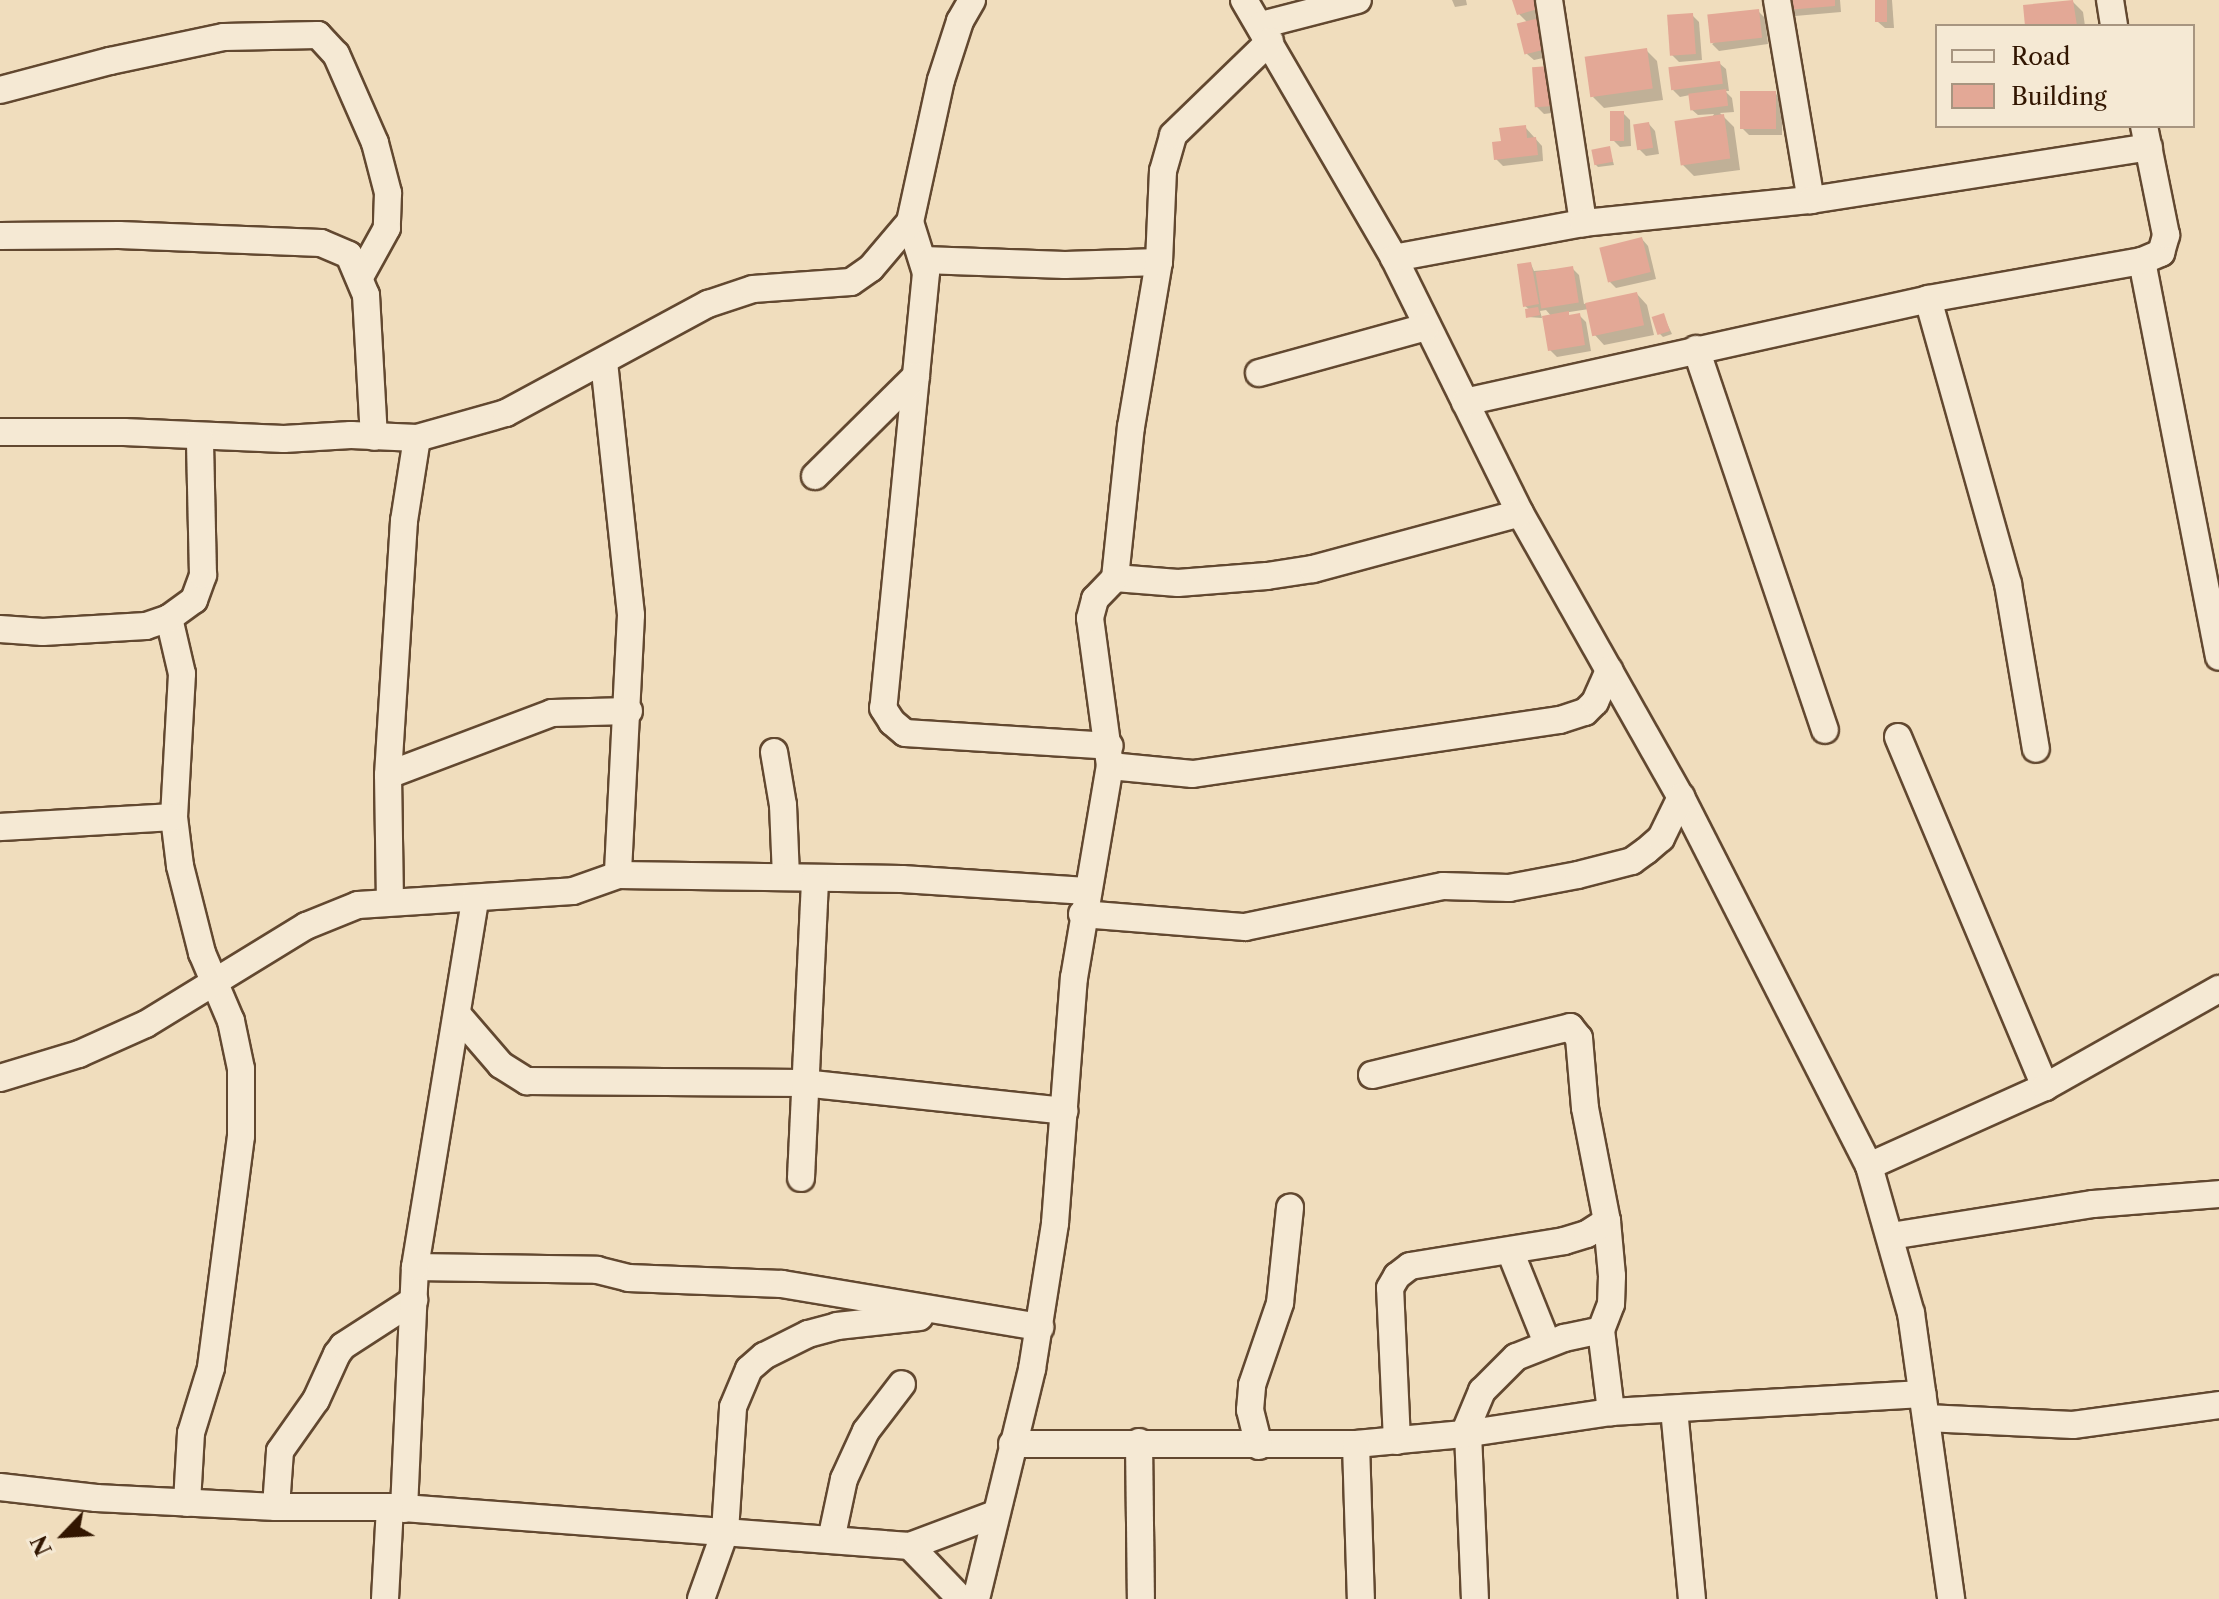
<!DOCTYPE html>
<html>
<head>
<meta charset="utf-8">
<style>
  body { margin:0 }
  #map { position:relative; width:2219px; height:1599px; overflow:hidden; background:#f0ddbd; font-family:"Libre Caslon Text",serif }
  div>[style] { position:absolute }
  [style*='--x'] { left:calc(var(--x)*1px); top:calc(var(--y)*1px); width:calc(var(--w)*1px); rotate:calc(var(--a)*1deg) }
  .shadow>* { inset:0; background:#0003 }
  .building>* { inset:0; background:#e3a896; transform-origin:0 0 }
  .roads { filter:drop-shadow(2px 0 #624830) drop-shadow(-2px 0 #624830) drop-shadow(0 2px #624830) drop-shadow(0 -2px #624830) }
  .minor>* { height:26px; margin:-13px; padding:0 13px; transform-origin:13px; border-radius:13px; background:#f5e9d4 }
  span { translate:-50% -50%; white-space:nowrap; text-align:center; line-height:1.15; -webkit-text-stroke:7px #f5e9d4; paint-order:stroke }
  .legend { position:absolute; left:1935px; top:24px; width:260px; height:104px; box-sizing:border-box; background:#f5e9d4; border:2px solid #a79580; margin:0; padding:10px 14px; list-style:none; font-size:24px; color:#321601 }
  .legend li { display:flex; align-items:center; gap:16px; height:40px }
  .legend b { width:40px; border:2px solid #a79580 }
  .north { position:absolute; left:24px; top:1495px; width:80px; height:80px; -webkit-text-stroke:6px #f5e9d4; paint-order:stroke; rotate:245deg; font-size:22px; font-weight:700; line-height:32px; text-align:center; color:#321601 }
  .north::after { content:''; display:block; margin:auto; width:28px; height:36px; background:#321601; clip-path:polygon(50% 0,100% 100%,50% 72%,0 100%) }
</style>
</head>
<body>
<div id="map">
  <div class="shadow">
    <i style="clip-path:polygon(1452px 0,1466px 0,1467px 5px,1455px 7px)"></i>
    <i style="clip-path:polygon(1514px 0,1542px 0,1546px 15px,1536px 18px,1545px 27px,1552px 56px,1534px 60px,1527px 54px,1527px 22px,1519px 14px)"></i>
    <i style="clip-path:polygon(1787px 0,1840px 0,1841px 12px,1795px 16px,1788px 9px)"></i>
    <i style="clip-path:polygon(1877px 0,1892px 0,1894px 28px,1885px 28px,1878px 22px)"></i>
    <i style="clip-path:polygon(2072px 1px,2083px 12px,2085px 26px,2027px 26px)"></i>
    <i style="clip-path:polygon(1758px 11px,1765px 18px,1768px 44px,1719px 51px,1712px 44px)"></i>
    <i style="clip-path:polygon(1692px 15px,1699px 22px,1702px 60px,1679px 62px,1672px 55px)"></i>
    <i style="clip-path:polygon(1646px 50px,1657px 61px,1663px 100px,1604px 108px,1593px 97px)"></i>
    <i style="clip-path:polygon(1719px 63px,1726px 69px,1729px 91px,1725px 91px,1732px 98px,1734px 112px,1720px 113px,1734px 127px,1740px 170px,1694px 176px,1683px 165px,1714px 114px,1698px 115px,1691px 109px,1690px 95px,1680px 97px,1673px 90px)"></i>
    <i style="clip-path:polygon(1534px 70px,1559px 112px,1544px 114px,1537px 107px)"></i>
    <i style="clip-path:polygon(1775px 93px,1782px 100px,1782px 135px,1749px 135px,1742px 128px)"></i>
    <i style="clip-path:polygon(1623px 113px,1630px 120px,1631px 146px,1620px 147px,1613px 140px)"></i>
    <i style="clip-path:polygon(1649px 124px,1655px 131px,1659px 154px,1646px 156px,1639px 149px)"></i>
    <i style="clip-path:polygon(1525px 127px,1542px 146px,1543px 161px,1503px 166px,1496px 159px,1503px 143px)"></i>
    <i style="clip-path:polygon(1609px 148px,1614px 165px,1598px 167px,1595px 164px)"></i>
    <i style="clip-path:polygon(1642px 239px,1648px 246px,1656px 279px,1616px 288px,1609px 281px)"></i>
    <i style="clip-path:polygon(1531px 264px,1534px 271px,1572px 268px,1579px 275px,1584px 304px,1637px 294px,1647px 305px,1654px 335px,1604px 345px,1594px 334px,1589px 309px,1563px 313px,1563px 316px,1579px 315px,1586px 322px,1591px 351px,1557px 357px,1550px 350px,1552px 317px,1546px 310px,1540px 311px,1542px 318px,1528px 317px,1530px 310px,1525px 306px)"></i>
    <i style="clip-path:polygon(1663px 315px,1672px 334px,1663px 337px,1660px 334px)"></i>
  </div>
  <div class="building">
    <i style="clip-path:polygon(1512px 0,1538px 0,1541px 8px,1517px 15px)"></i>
    <i style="clip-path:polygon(1785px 0,1835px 0,1835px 6px,1786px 10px)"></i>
    <i style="left:1875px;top:0;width:12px;height:22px"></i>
    <i style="clip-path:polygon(2073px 0,2077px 26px,2025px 26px,2023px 5px)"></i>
    <i style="left:1759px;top:9px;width:29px;height:52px;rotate:84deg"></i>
    <i style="left:1693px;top:13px;width:41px;height:26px;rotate:86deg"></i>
    <i style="left:1539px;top:18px;width:32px;height:23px;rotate:76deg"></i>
    <i style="left:1647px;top:48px;width:41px;height:63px;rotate:82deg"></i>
    <i style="left:1720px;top:61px;width:23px;height:52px;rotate:83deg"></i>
    <i style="left:1550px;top:66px;width:40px;height:18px;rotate:86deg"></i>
    <i style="left:1726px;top:89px;width:17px;height:38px;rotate:83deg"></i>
    <i style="left:1740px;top:91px;width:36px;height:38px"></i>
    <i style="left:1610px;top:111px;width:14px;height:30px"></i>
    <i style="left:1724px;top:114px;width:45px;height:50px;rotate:82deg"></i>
    <i style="left:1649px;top:122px;width:26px;height:16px;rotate:81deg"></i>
    <i style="clip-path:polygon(1526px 125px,1527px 138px,1536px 137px,1538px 155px,1494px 160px,1492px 142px,1501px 141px,1499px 128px)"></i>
    <i style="left:1610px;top:146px;width:16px;height:19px;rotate:79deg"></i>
    <i style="left:1642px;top:237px;width:36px;height:44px;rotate:76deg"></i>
    <i style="clip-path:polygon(1531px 262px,1539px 304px,1523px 307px,1517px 264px)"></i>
    <i style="left:1573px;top:266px;width:37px;height:38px;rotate:81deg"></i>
    <i style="left:1637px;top:292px;width:34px;height:53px;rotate:78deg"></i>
    <i style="clip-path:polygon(1538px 307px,1540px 315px,1526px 318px,1525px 309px)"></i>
    <i style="clip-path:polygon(1569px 311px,1569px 315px,1580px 313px,1585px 345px,1548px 351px,1542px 316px)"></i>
    <i style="left:1664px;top:313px;width:19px;height:13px;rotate:72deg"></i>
  </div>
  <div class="roads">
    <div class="minor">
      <i style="--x:1244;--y:0;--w:298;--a:59.8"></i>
      <i style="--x:1394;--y:258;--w:284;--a:63.7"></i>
      <i style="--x:1520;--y:513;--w:326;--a:60.5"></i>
      <i style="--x:1681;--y:797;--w:414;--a:63"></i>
      <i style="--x:1869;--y:1166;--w:153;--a:74.1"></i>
      <i style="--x:1911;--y:1313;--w:289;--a:82"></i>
      <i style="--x:1549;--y:0;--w:226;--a:81.3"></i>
      <i style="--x:1777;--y:0;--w:203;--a:80.4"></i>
      <i style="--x:2110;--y:0;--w:26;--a:81"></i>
      <i style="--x:1261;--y:25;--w:100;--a:-14.5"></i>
      <i style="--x:0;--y:90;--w:114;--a:-14.8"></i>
      <i style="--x:110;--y:61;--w:116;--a:-11.9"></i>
      <i style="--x:224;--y:37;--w:94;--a:-1.2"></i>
      <i style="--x:318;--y:35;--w:26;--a:47"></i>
      <i style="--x:336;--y:54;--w:97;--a:66.3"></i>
      <i style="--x:375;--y:143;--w:52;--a:75.4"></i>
      <i style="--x:388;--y:193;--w:35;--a:92"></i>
      <i style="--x:387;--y:228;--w:56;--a:118.9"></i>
      <i style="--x:910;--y:222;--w:53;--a:72.6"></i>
      <i style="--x:926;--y:273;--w:437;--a:95.6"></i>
      <i style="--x:883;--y:708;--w:17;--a:57"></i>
      <i style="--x:892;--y:722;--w:17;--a:40"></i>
      <i style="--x:905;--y:733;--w:205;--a:3.6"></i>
      <i style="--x:0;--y:236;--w:119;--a:-0.5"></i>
      <i style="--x:119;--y:235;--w:202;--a:2.3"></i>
      <i style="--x:321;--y:243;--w:30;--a:23"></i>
      <i style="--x:349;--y:255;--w:43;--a:67"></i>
      <i style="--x:366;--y:295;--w:142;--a:86.8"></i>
      <i style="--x:1394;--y:258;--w:192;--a:-10.5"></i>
      <i style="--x:1583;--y:223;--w:229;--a:-5.8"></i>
      <i style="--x:1811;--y:200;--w:342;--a:-8.9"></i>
      <i style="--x:923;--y:260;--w:142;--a:2"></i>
      <i style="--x:1065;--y:265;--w:94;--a:-1.8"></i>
      <i style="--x:2142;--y:261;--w:403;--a:79"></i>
      <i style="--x:1928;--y:299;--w:296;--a:74.3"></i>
      <i style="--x:2008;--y:584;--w:167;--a:80.4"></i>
      <i style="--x:1696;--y:349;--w:402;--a:71.3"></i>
      <i style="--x:604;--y:362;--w:254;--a:83.9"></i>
      <i style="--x:631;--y:615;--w:260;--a:92.9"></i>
      <i style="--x:1259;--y:373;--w:173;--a:-15.4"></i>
      <i style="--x:1465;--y:402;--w:474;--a:-12.5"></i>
      <i style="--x:1928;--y:299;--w:217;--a:-10.1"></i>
      <i style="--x:2142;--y:261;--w:21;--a:-23"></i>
      <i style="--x:2161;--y:253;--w:19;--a:-74"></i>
      <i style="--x:2166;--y:235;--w:111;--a:-101.4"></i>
      <i style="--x:0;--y:432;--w:124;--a:0"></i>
      <i style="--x:124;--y:432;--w:160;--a:2.5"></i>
      <i style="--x:284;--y:439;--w:67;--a:-3.4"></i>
      <i style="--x:351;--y:435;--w:66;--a:2.6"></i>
      <i style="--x:417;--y:438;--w:92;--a:-15.7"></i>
      <i style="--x:506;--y:413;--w:230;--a:-28.4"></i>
      <i style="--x:708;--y:304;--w:47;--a:-18.4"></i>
      <i style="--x:753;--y:289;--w:98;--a:-4.1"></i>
      <i style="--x:851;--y:282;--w:24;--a:-35"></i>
      <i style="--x:871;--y:268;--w:60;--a:-49.7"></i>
      <i style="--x:910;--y:222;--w:145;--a:-77.7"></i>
      <i style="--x:941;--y:80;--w:62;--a:-72.1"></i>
      <i style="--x:960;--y:21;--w:24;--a:-60"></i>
      <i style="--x:815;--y:476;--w:142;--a:-44.7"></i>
      <i style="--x:1115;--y:578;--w:63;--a:4.5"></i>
      <i style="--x:1178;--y:583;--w:89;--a:-4.5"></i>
      <i style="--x:1267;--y:576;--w:47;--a:-8.7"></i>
      <i style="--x:1313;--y:569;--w:214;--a:-15.1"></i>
      <i style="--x:169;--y:618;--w:57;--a:76.9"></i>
      <i style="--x:182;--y:674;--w:143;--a:93.2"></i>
      <i style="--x:174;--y:817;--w:49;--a:83"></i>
      <i style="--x:180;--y:866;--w:90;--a:75.8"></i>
      <i style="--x:202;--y:953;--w:74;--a:66.9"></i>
      <i style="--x:231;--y:1021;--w:49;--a:78.2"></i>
      <i style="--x:241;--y:1069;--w:67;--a:90"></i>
      <i style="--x:241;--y:1136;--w:234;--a:97.4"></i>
      <i style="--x:211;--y:1368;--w:68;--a:107.1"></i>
      <i style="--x:191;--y:1433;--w:70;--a:93.3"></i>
      <i style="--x:0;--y:629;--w:43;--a:4"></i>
      <i style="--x:43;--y:632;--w:103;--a:-3.3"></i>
      <i style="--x:146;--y:626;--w:24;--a:-19"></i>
      <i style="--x:169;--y:618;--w:31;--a:-36"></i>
      <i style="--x:194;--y:600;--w:27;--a:-70"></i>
      <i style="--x:203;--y:575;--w:137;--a:-91.3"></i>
      <i style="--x:1898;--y:737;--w:380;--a:67.2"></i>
      <i style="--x:774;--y:752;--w:54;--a:80.4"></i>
      <i style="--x:783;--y:805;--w:72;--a:87.6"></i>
      <i style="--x:1110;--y:766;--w:83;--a:5.5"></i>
      <i style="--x:1193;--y:774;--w:371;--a:-8.4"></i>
      <i style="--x:1560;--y:720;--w:26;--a:-18"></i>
      <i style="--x:1585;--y:712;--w:14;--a:-45"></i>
      <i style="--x:1595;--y:702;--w:35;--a:-66"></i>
      <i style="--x:388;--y:775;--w:175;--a:-20.7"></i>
      <i style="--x:552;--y:713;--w:77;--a:-1.5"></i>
      <i style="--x:0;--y:827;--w:174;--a:-3.3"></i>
      <i style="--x:390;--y:902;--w:127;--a:-90.9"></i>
      <i style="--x:388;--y:775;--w:255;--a:-86.4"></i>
      <i style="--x:404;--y:521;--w:84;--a:-81.1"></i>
      <i style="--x:1082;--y:914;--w:164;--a:4.6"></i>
      <i style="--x:1245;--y:927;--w:202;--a:-11.7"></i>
      <i style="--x:1443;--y:886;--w:66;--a:1.7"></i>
      <i style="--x:1509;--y:888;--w:70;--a:-10.7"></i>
      <i style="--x:1578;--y:875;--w:56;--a:-14.5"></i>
      <i style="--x:1632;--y:861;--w:17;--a:-36"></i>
      <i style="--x:1646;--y:851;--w:20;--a:-41"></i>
      <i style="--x:1661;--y:838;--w:46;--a:-64"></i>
      <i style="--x:457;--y:1014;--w:67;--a:49.2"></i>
      <i style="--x:501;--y:1065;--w:31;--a:32"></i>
      <i style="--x:527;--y:1081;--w:276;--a:0.4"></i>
      <i style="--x:803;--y:1083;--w:263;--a:6.1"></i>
      <i style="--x:1372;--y:1075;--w:204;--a:-13.6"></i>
      <i style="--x:1570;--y:1027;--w:14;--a:51"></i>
      <i style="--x:1579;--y:1038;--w:70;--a:85.1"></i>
      <i style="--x:1585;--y:1108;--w:115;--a:79"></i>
      <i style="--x:1607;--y:1221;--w:55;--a:84.8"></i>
      <i style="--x:1612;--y:1276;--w:28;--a:92"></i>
      <i style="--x:1611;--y:1304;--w:28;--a:111"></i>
      <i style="--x:1601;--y:1330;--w:83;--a:83"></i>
      <i style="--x:0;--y:1078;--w:83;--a:-16.9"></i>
      <i style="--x:79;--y:1054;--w:73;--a:-24.1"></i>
      <i style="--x:146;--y:1024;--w:188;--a:-31.5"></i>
      <i style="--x:306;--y:926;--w:56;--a:-22"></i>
      <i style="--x:358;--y:905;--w:215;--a:-3.7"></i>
      <i style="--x:573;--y:891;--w:48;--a:-19.6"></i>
      <i style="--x:618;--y:875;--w:284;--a:0.8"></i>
      <i style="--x:902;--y:879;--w:185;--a:3.7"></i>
      <i style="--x:1869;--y:1166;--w:193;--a:-24.2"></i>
      <i style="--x:2045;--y:1087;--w:200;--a:-29.4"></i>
      <i style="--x:801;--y:1178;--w:300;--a:-87.3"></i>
      <i style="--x:1891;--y:1236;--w:205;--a:-9"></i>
      <i style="--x:2093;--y:1204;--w:126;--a:-4.5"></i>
      <i style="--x:1510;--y:1251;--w:99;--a:68.1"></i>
      <i style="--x:415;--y:1267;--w:182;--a:0.9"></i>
      <i style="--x:597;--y:1270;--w:32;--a:14"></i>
      <i style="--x:628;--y:1278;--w:154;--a:2.2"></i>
      <i style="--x:782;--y:1284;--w:262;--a:9.5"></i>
      <i style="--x:1674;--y:1409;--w:191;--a:84.6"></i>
      <i style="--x:1926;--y:1418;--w:147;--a:2.7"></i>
      <i style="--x:2073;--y:1425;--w:147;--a:-7.8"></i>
      <i style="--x:1468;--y:1433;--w:166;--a:87.6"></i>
      <i style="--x:1464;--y:1434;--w:47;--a:-67.3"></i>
      <i style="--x:1482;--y:1391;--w:48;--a:-45"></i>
      <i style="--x:1516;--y:1357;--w:52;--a:-21.6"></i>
      <i style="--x:1564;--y:1338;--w:38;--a:-12"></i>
      <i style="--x:1397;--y:1441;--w:153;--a:-92.6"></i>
      <i style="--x:1390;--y:1288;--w:14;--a:-60"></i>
      <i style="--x:1397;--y:1276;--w:16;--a:-38"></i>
      <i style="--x:1410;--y:1266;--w:156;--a:-9.2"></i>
      <i style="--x:1564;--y:1241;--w:24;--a:-17"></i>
      <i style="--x:1587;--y:1234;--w:24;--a:-33"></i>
      <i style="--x:1139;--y:1442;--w:157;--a:89.3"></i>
      <i style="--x:1012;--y:1444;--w:344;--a:0"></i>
      <i style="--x:1356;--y:1444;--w:108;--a:-5.3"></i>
      <i style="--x:1464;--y:1434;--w:149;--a:-8.5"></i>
      <i style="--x:1611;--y:1412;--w:312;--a:-3.3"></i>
      <i style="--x:1356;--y:1444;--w:155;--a:88.2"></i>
      <i style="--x:1259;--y:1446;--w:37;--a:-104"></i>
      <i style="--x:1250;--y:1410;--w:25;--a:-85"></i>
      <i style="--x:1252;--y:1385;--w:87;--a:-71.1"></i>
      <i style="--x:1280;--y:1303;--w:96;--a:-84"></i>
      <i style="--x:0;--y:1487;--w:97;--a:6.5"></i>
      <i style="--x:96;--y:1498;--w:180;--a:2.9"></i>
      <i style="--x:276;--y:1507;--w:114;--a:0"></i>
      <i style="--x:390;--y:1507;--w:521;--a:4.29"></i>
      <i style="--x:910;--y:1546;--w:91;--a:-20.6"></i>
      <i style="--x:276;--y:1507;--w:56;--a:-85.9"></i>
      <i style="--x:280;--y:1451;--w:62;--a:-54.8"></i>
      <i style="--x:316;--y:1400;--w:51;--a:-65.5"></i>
      <i style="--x:337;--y:1354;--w:10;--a:-53"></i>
      <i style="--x:343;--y:1346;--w:85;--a:-32.9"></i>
      <i style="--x:404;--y:1509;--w:242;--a:-87.4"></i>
      <i style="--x:415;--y:1267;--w:372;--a:-80.7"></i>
      <i style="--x:831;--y:1540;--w:62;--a:-78"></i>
      <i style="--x:844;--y:1479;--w:53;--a:-65.4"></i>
      <i style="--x:866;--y:1431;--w:59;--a:-52.5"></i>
      <i style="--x:910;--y:1546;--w:74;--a:46.1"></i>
      <i style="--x:385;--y:1599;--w:92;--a:-86.9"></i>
      <i style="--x:701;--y:1599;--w:71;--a:-70.3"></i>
      <i style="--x:725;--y:1532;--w:125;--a:-86.3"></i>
      <i style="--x:733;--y:1407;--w:41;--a:-67.2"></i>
      <i style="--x:749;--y:1369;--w:20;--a:-41"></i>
      <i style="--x:764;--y:1356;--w:49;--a:-26.6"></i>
      <i style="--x:808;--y:1334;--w:30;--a:-15"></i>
      <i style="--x:837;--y:1326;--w:83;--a:-6.2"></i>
      <i style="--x:976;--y:1599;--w:237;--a:-76.3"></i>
      <i style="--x:1032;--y:1369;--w:148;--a:-81"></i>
      <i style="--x:1055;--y:1223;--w:246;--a:-85.6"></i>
      <i style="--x:1074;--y:978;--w:215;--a:-80.4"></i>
      <i style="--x:1110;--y:766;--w:149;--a:-97.7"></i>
      <i style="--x:1090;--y:618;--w:20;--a:-75"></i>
      <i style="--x:1095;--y:599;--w:29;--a:-46"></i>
      <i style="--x:1115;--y:578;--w:152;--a:-84"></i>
      <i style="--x:1131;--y:427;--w:167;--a:-80.4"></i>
      <i style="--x:1159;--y:262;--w:91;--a:-87.5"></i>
      <i style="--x:1163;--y:171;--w:37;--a:-74"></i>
      <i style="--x:1173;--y:135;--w:135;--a:-44.1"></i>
    </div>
  </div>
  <ul class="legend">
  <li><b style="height:10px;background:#f5e9d4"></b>Road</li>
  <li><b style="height:22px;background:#e3a896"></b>Building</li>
  </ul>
  <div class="north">N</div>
</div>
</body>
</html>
